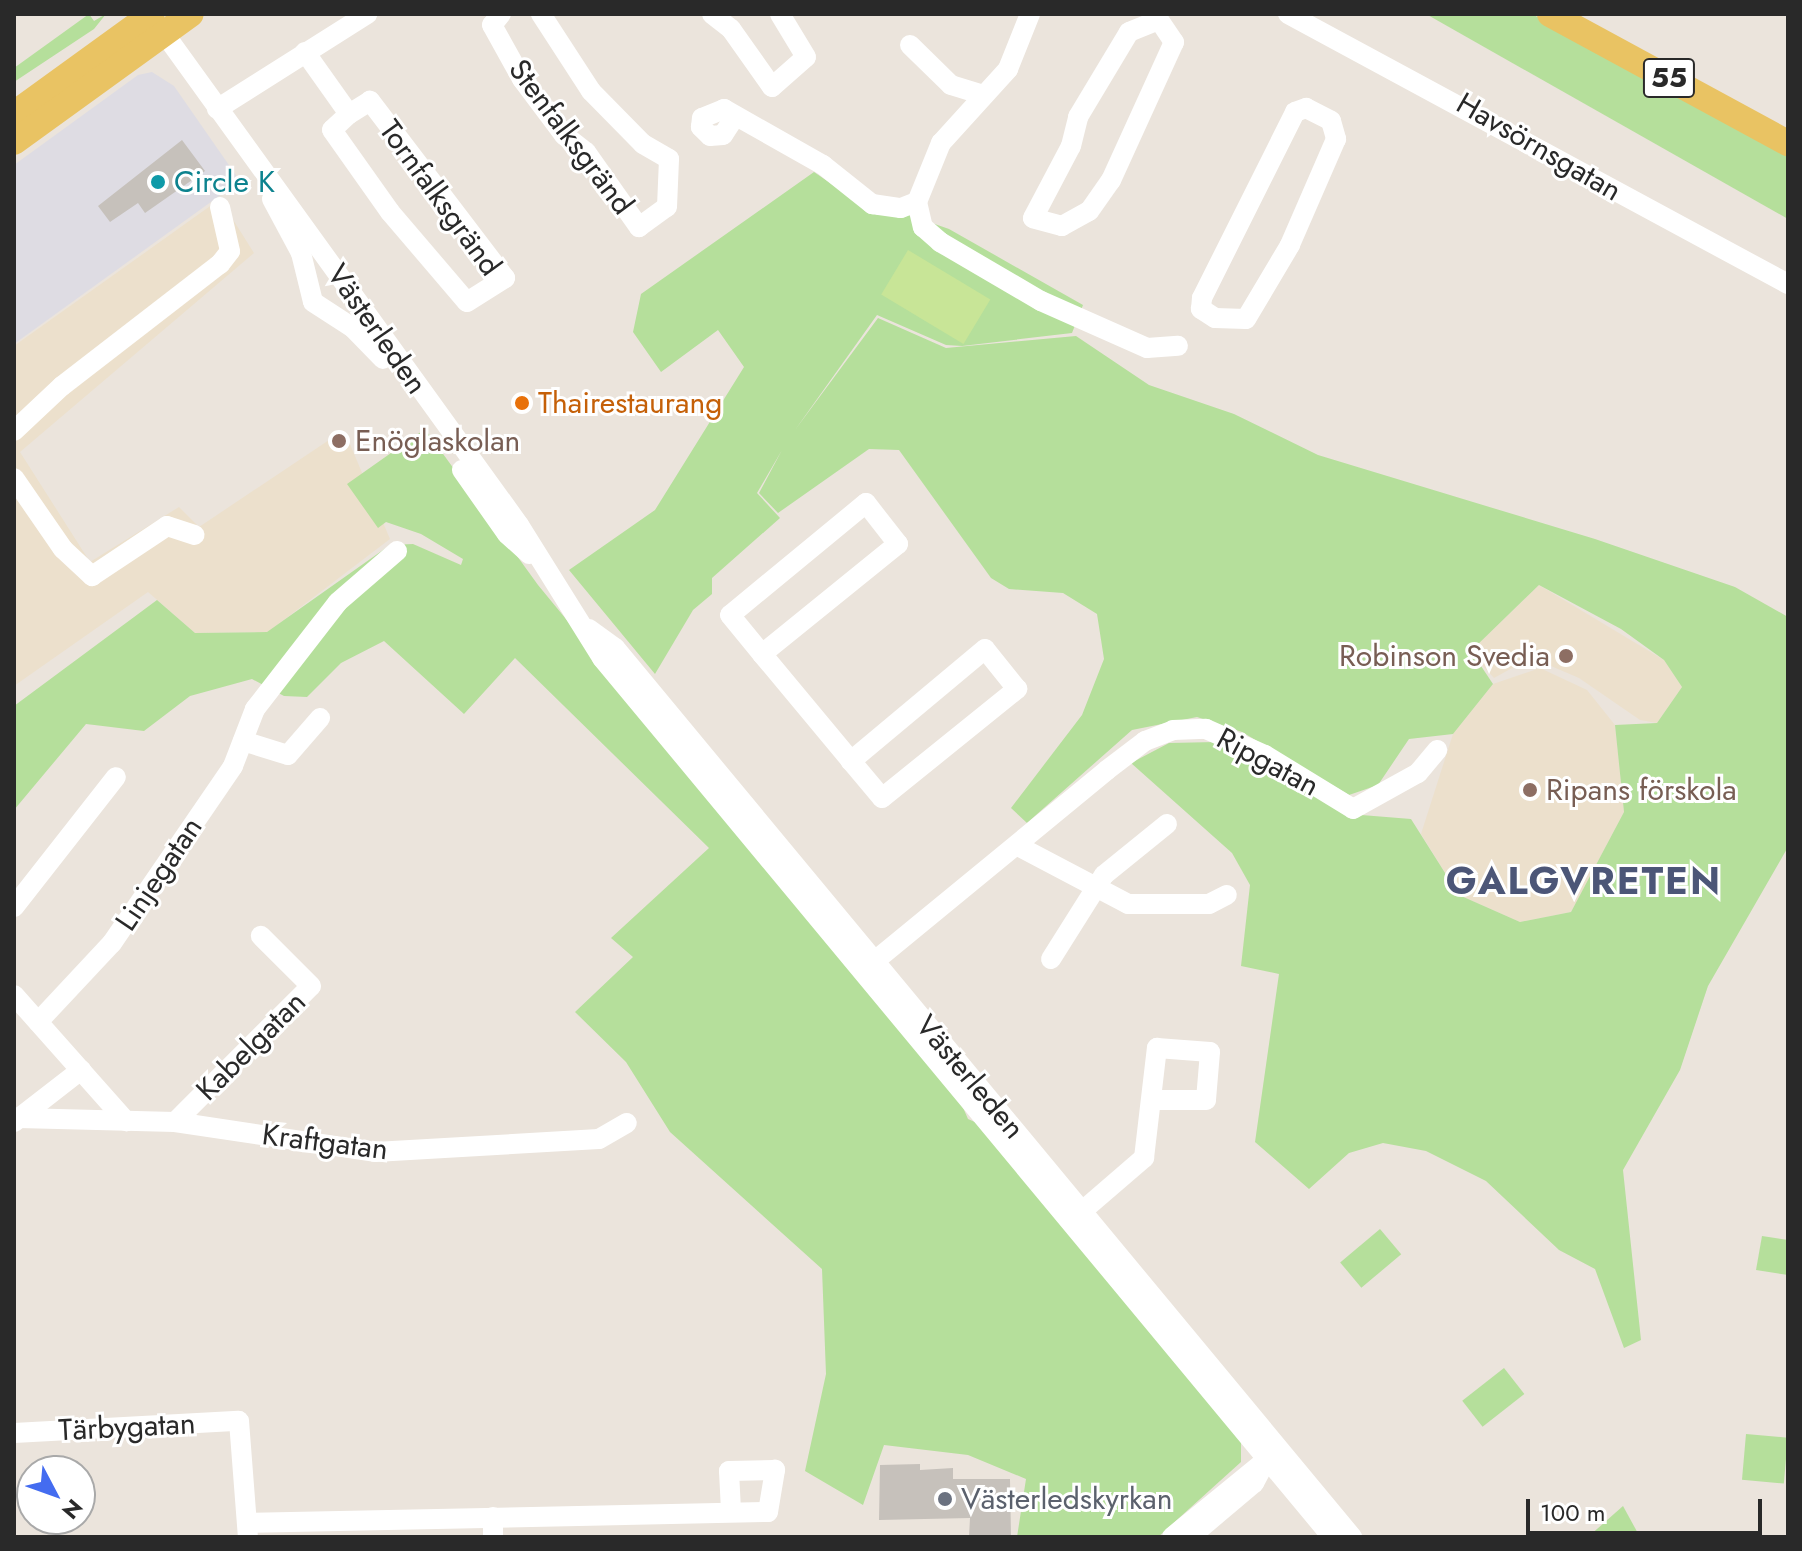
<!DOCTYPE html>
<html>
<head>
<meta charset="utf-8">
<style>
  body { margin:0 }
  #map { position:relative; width:1802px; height:1551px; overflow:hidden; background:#ebe4dc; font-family:Jost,sans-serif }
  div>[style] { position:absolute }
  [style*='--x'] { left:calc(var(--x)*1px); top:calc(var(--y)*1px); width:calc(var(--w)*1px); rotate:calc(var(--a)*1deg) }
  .industrial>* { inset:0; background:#dedce3 }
  .education>* { inset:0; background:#ece0cc }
  .green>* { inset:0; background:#b5df9b; transform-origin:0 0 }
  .pitch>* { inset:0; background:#c8e597; transform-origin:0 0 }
  .building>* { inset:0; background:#c6c1bb }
  .minor>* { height:20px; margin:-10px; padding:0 10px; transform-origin:10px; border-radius:10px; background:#fff }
  .major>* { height:26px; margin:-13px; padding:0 13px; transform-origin:13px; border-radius:13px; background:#e9c363 }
  .dots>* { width:22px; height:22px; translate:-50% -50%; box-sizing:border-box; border:4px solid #fff; border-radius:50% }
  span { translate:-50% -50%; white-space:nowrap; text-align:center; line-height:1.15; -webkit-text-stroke:6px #fff; paint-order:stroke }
  .shield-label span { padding:2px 6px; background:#fff; border:2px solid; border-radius:6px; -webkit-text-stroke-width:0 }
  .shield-label { font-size:28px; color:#292929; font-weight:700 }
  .street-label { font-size:30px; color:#292929 }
  .culture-label { font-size:30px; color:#0d838f }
  .left { translate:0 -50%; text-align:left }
  .food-label { font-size:30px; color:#c56008 }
  .education-label { font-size:30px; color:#785e54 }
  .right { translate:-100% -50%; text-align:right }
  .worship-label { font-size:30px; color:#5b616d }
  .district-label { font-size:38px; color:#4c5677; font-weight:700; letter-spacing:2px }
  .frame { position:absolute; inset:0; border:16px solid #292929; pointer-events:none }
  .north { position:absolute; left:16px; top:1455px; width:80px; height:80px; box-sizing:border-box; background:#fff; border:2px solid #a9a9a9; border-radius:50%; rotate:131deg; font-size:22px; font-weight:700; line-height:32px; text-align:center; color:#292929 }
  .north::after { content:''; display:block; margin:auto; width:28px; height:36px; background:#446cf0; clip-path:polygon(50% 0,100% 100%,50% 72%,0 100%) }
  .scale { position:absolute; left:1526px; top:1499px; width:236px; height:36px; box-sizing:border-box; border:4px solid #292929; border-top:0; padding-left:10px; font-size:24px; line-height:28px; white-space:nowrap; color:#292929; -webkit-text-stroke:6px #fff; paint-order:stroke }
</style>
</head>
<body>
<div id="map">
  <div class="industrial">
    <i style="clip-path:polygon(152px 72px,174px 86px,240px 181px,14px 344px,14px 165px,138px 75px)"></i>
  </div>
  <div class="education">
    <i style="clip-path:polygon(220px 199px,254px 253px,20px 452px,90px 562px,179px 507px,199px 527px,344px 430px,390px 539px,268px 632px,195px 633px,148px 592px,14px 686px,14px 346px)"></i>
    <i style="clip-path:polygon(1539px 585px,1664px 660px,1682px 687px,1657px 723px,1640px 720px,1579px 678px,1544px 663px,1523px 662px,1494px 678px,1470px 652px)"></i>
    <i style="clip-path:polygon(1540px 668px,1587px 690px,1615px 725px,1624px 812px,1571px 912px,1520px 922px,1459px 895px,1421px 834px,1453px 734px,1493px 684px)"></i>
  </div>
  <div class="green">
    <i style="clip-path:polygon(89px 14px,94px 21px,106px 14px,94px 29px,14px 82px,14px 68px)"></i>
    <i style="clip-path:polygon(1426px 14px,1532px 14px,1788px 154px,1788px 219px)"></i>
    <i style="clip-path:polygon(814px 172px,877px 215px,909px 215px,949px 229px,1083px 305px,1072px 333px,962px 346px,946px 345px,877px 315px,795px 430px,878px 318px,946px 348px,1076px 336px,1149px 385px,1234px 414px,1318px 455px,1595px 539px,1735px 587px,1788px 617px,1788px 847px,1708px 986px,1680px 1070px,1623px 1170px,1641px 1340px,1624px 1348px,1595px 1269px,1559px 1250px,1486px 1181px,1426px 1151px,1383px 1143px,1349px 1153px,1309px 1189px,1255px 1142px,1279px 974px,1241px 966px,1250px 885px,1232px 853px,1131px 763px,1169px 743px,1216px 742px,1349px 814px,1411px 819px,1459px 895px,1520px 922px,1571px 912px,1624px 812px,1615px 725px,1657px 723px,1682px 687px,1664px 660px,1621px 629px,1539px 585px,1471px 651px,1493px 684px,1453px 734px,1409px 739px,1378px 785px,1349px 795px,1242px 732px,1197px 717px,1132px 730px,1027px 823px,1011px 808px,1082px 715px,1104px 659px,1097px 614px,1063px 593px,1009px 589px,991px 578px,899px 450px,869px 449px,778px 513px,759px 493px,782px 450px,757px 493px,780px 518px,712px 578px,712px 594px,693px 610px,655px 674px,569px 570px,655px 510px,744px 367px,718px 330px,661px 372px,633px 332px,641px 294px)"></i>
    <i style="clip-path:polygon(425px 429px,538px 585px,958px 1096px,968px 1119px,984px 1126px,1241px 1438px,1241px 1462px,1158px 1537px,1017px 1537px,1026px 1479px,968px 1455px,884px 1445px,863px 1505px,805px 1471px,826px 1374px,822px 1269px,670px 1132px,626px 1062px,575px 1012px,633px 957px,611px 938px,709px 848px,515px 658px,464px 714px,384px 641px,341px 663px,307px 697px,284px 696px,252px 679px,190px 696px,144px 731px,86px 724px,14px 810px,14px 706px,157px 600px,195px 633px,267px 632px,390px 545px,413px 544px,461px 565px,463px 559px,421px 534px,386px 522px,378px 528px,347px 484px)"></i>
    <i style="left:1380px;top:1229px;width:33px;height:52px;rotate:50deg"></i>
    <i style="clip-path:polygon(1762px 1236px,1788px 1240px,1788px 1275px,1756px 1270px)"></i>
    <i style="left:1504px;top:1368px;width:33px;height:53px;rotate:52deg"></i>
    <i style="left:1746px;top:1434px;width:42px;height:46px;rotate:5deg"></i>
    <i style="clip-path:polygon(1623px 1506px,1640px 1537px,1588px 1537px)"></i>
  </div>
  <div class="pitch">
    <i style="left:908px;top:250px;width:96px;height:52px;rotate:31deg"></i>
  </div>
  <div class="building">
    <i style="clip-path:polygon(182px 140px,205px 171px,145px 213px,138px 203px,110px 222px,98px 206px)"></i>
    <i style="clip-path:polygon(920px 1464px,920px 1470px,953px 1468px,953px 1479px,1010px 1479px,1011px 1537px,969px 1537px,970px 1518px,879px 1520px,880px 1465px)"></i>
  </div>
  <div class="minor">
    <i style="--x:501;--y:14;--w:14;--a:129"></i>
    <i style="--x:492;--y:25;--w:62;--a:60.9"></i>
    <i style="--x:522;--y:79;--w:70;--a:53.1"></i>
    <i style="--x:564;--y:135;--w:28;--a:38"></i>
    <i style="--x:586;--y:152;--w:92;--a:54.8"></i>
    <i style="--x:639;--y:227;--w:34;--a:-36"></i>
    <i style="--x:667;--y:207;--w:48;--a:-87.6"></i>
    <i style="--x:669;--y:159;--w:30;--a:-150"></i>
    <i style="--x:643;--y:144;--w:74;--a:-134.5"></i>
    <i style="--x:591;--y:91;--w:92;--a:-123"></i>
    <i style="--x:712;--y:14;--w:24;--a:38"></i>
    <i style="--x:731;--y:29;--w:71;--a:54.7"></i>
    <i style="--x:772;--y:87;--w:45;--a:-41.4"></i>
    <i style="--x:806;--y:57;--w:50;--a:-121.2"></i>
    <i style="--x:1288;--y:14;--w:568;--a:28.37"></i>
    <i style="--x:1159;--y:20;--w:27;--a:56"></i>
    <i style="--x:1174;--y:42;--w:152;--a:114.5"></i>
    <i style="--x:1111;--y:180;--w:38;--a:125"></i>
    <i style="--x:1089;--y:211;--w:31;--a:151"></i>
    <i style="--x:1062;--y:226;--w:30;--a:-165"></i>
    <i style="--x:1033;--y:218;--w:81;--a:-62.2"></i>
    <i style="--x:1071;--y:146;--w:30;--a:-76"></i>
    <i style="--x:1078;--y:117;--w:99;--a:-59"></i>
    <i style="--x:1129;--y:32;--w:32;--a:-22"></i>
    <i style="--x:156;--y:22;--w:620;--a:54.18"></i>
    <i style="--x:519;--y:525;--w:157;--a:58"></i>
    <i style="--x:602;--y:658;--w:1143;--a:50.29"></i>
    <i style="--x:910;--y:45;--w:57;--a:44.3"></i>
    <i style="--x:951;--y:85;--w:34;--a:17"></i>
    <i style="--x:305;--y:52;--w:76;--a:54.6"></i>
    <i style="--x:349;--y:114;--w:23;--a:137"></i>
    <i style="--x:332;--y:130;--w:100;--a:54.7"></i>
    <i style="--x:390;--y:212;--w:118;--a:49.5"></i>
    <i style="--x:467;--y:302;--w:45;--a:-32.3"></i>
    <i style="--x:505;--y:278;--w:223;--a:-127.3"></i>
    <i style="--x:370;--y:101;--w:25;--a:148"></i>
    <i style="--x:1306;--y:108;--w:28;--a:27"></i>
    <i style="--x:1331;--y:121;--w:19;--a:74"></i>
    <i style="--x:1336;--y:139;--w:116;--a:113.5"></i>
    <i style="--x:1290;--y:245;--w:86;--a:120.7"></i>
    <i style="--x:1246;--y:319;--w:31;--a:-178"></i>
    <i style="--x:1215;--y:318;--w:17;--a:-147"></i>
    <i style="--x:1201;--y:309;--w:11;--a:-85"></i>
    <i style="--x:1202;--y:298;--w:208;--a:-63.4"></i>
    <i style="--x:1295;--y:112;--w:12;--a:-20"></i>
    <i style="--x:217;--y:109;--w:178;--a:-32.3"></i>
    <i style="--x:734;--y:118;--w:20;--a:123"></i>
    <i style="--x:723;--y:135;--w:13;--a:176"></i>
    <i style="--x:710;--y:136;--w:13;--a:-135"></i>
    <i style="--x:701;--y:127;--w:9;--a:-84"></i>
    <i style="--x:702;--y:118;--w:24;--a:-22"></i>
    <i style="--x:724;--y:109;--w:114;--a:29.5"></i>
    <i style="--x:823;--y:165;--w:63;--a:38.5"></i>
    <i style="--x:872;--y:204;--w:29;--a:8"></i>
    <i style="--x:901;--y:208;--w:17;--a:-21"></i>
    <i style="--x:917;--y:202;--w:64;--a:-67.9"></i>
    <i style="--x:941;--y:143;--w:100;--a:-47.8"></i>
    <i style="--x:1008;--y:69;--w:59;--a:-68.2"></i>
    <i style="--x:272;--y:199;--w:61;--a:61.8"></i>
    <i style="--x:301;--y:253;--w:50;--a:76.2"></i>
    <i style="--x:313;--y:302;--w:48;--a:33"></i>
    <i style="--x:353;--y:328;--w:43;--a:45.9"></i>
    <i style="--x:917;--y:202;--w:26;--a:77"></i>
    <i style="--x:923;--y:227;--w:23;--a:41"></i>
    <i style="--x:940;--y:242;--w:117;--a:30.3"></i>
    <i style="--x:1041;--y:301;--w:116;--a:23.9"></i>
    <i style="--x:1147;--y:348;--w:31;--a:-4"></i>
    <i style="--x:14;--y:431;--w:66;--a:-43.2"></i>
    <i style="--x:62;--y:386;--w:200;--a:-37.7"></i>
    <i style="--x:220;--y:264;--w:16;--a:-52"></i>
    <i style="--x:230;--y:251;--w:45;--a:-102.8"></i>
    <i style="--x:462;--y:470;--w:78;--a:54.9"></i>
    <i style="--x:507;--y:534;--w:30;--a:42"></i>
    <i style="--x:14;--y:478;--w:86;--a:55.4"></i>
    <i style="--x:63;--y:549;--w:40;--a:43"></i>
    <i style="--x:92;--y:576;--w:90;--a:-33.7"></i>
    <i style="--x:167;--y:526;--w:29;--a:18"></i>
    <i style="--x:589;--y:629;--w:32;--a:36"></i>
    <i style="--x:615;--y:648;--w:1155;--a:50.34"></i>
    <i style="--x:762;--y:654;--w:175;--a:-39"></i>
    <i style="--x:898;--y:544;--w:52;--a:-128"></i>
    <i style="--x:866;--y:503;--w:176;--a:140.5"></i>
    <i style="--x:730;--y:615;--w:50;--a:50.6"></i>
    <i style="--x:762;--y:654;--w:139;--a:50.2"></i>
    <i style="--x:851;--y:761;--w:48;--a:50"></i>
    <i style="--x:882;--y:798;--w:174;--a:-38.9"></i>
    <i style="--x:1017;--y:689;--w:51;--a:-128.7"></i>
    <i style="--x:985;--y:649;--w:175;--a:140.1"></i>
    <i style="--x:243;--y:741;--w:47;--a:17.3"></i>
    <i style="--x:288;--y:755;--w:49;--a:-49.1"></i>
    <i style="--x:1020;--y:847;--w:122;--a:27.8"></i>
    <i style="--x:1128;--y:904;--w:81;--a:0"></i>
    <i style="--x:1209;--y:904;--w:20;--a:-27"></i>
    <i style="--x:14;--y:907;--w:165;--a:-51.9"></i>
    <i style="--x:1051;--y:959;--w:99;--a:-57.8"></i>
    <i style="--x:1104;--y:875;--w:81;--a:-39"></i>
    <i style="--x:865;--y:969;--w:313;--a:-39.4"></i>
    <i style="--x:1107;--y:770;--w:48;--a:-37.3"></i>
    <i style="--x:1145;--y:741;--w:30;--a:-21"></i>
    <i style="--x:1173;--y:730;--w:33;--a:-2"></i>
    <i style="--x:1206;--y:729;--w:64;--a:23.8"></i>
    <i style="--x:1265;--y:755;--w:103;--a:31.5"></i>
    <i style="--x:1353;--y:809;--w:74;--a:-29"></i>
    <i style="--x:1418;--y:773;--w:30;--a:-50"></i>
    <i style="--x:14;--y:995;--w:169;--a:48.4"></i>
    <i style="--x:38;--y:1022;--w:108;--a:-46.9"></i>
    <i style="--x:112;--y:943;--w:214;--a:-55.6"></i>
    <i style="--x:233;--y:766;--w:61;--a:-68.9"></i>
    <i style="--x:255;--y:709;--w:135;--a:-52.2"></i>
    <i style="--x:338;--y:602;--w:78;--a:-40.8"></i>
    <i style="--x:19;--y:1118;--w:156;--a:1.5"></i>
    <i style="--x:175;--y:1122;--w:202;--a:8.5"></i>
    <i style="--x:375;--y:1152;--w:224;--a:-3.3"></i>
    <i style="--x:599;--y:1139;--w:32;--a:-30"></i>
    <i style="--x:14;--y:1122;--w:85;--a:-37.8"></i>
    <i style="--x:175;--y:1122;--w:192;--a:-45"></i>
    <i style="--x:311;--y:986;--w:71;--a:-135"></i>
    <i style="--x:1073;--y:1219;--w:94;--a:-40.7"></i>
    <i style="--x:1144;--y:1158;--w:111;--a:-83.3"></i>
    <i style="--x:1157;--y:1048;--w:53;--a:4.3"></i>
    <i style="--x:1210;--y:1052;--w:48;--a:94.8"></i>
    <i style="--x:1206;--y:1100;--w:54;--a:180"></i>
    <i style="--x:14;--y:1433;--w:225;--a:-3.1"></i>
    <i style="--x:239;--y:1421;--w:116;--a:85.6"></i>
    <i style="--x:247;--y:1523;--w:521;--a:-1.21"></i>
    <i style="--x:768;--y:1512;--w:43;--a:-80.5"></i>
    <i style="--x:775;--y:1470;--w:46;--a:178.8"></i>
    <i style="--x:729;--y:1471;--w:40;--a:87.1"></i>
    <i style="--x:493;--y:1537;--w:20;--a:-90"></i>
    <i style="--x:1172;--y:1537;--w:134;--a:-39.3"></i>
    <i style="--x:1190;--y:1537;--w:84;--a:-40.2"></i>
    <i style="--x:1254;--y:1483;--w:21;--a:-62"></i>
  </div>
  <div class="major">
    <i style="--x:1550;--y:14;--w:271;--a:28.5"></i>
    <i style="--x:14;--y:114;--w:170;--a:-35.9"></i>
    <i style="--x:14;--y:142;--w:218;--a:-35.9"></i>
  </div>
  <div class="dots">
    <i style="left:158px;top:182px;background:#0f9aa8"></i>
    <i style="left:522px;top:403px;background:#e8710a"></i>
    <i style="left:339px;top:441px;background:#8d6e63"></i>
    <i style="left:1566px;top:656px;background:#8d6e63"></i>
    <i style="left:1530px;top:790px;background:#8d6e63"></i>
    <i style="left:945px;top:1499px;background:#6b7280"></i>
  </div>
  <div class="shield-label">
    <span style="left:1669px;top:78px">55</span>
  </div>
  <div class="street-label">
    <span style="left:571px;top:137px;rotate:53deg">Stenfalksgränd</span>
    <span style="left:1539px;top:147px;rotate:30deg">Havsörnsgatan</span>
    <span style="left:440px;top:198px;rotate:54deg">Tornfalksgränd</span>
    <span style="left:377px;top:329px;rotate:55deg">Västerleden</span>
    <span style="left:1268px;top:762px;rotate:28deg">Ripgatan</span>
    <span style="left:159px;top:874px;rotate:-56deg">Linjegatan</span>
    <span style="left:251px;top:1046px;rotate:-45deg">Kabelgatan</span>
    <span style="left:970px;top:1077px;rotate:50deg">Västerleden</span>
    <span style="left:325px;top:1142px;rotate:7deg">Kraftgatan</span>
    <span style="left:127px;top:1427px;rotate:-3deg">Tärbygatan</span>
  </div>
  <div class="culture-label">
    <span class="left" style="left:174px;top:182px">Circle K</span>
  </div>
  <div class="food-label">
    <span class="left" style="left:538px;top:403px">Thairestaurang</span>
  </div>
  <div class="education-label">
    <span class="left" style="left:355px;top:441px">Enöglaskolan</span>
    <span class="right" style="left:1550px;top:656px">Robinson Svedia</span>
    <span class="left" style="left:1546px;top:790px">Ripans förskola</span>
  </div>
  <div class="worship-label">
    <span class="left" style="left:961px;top:1499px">Västerledskyrkan</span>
  </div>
  <div class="district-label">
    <span style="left:1584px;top:881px">GALGVRETEN</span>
  </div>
  <div class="frame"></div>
  <div class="north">N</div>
  <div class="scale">100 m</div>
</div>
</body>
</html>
